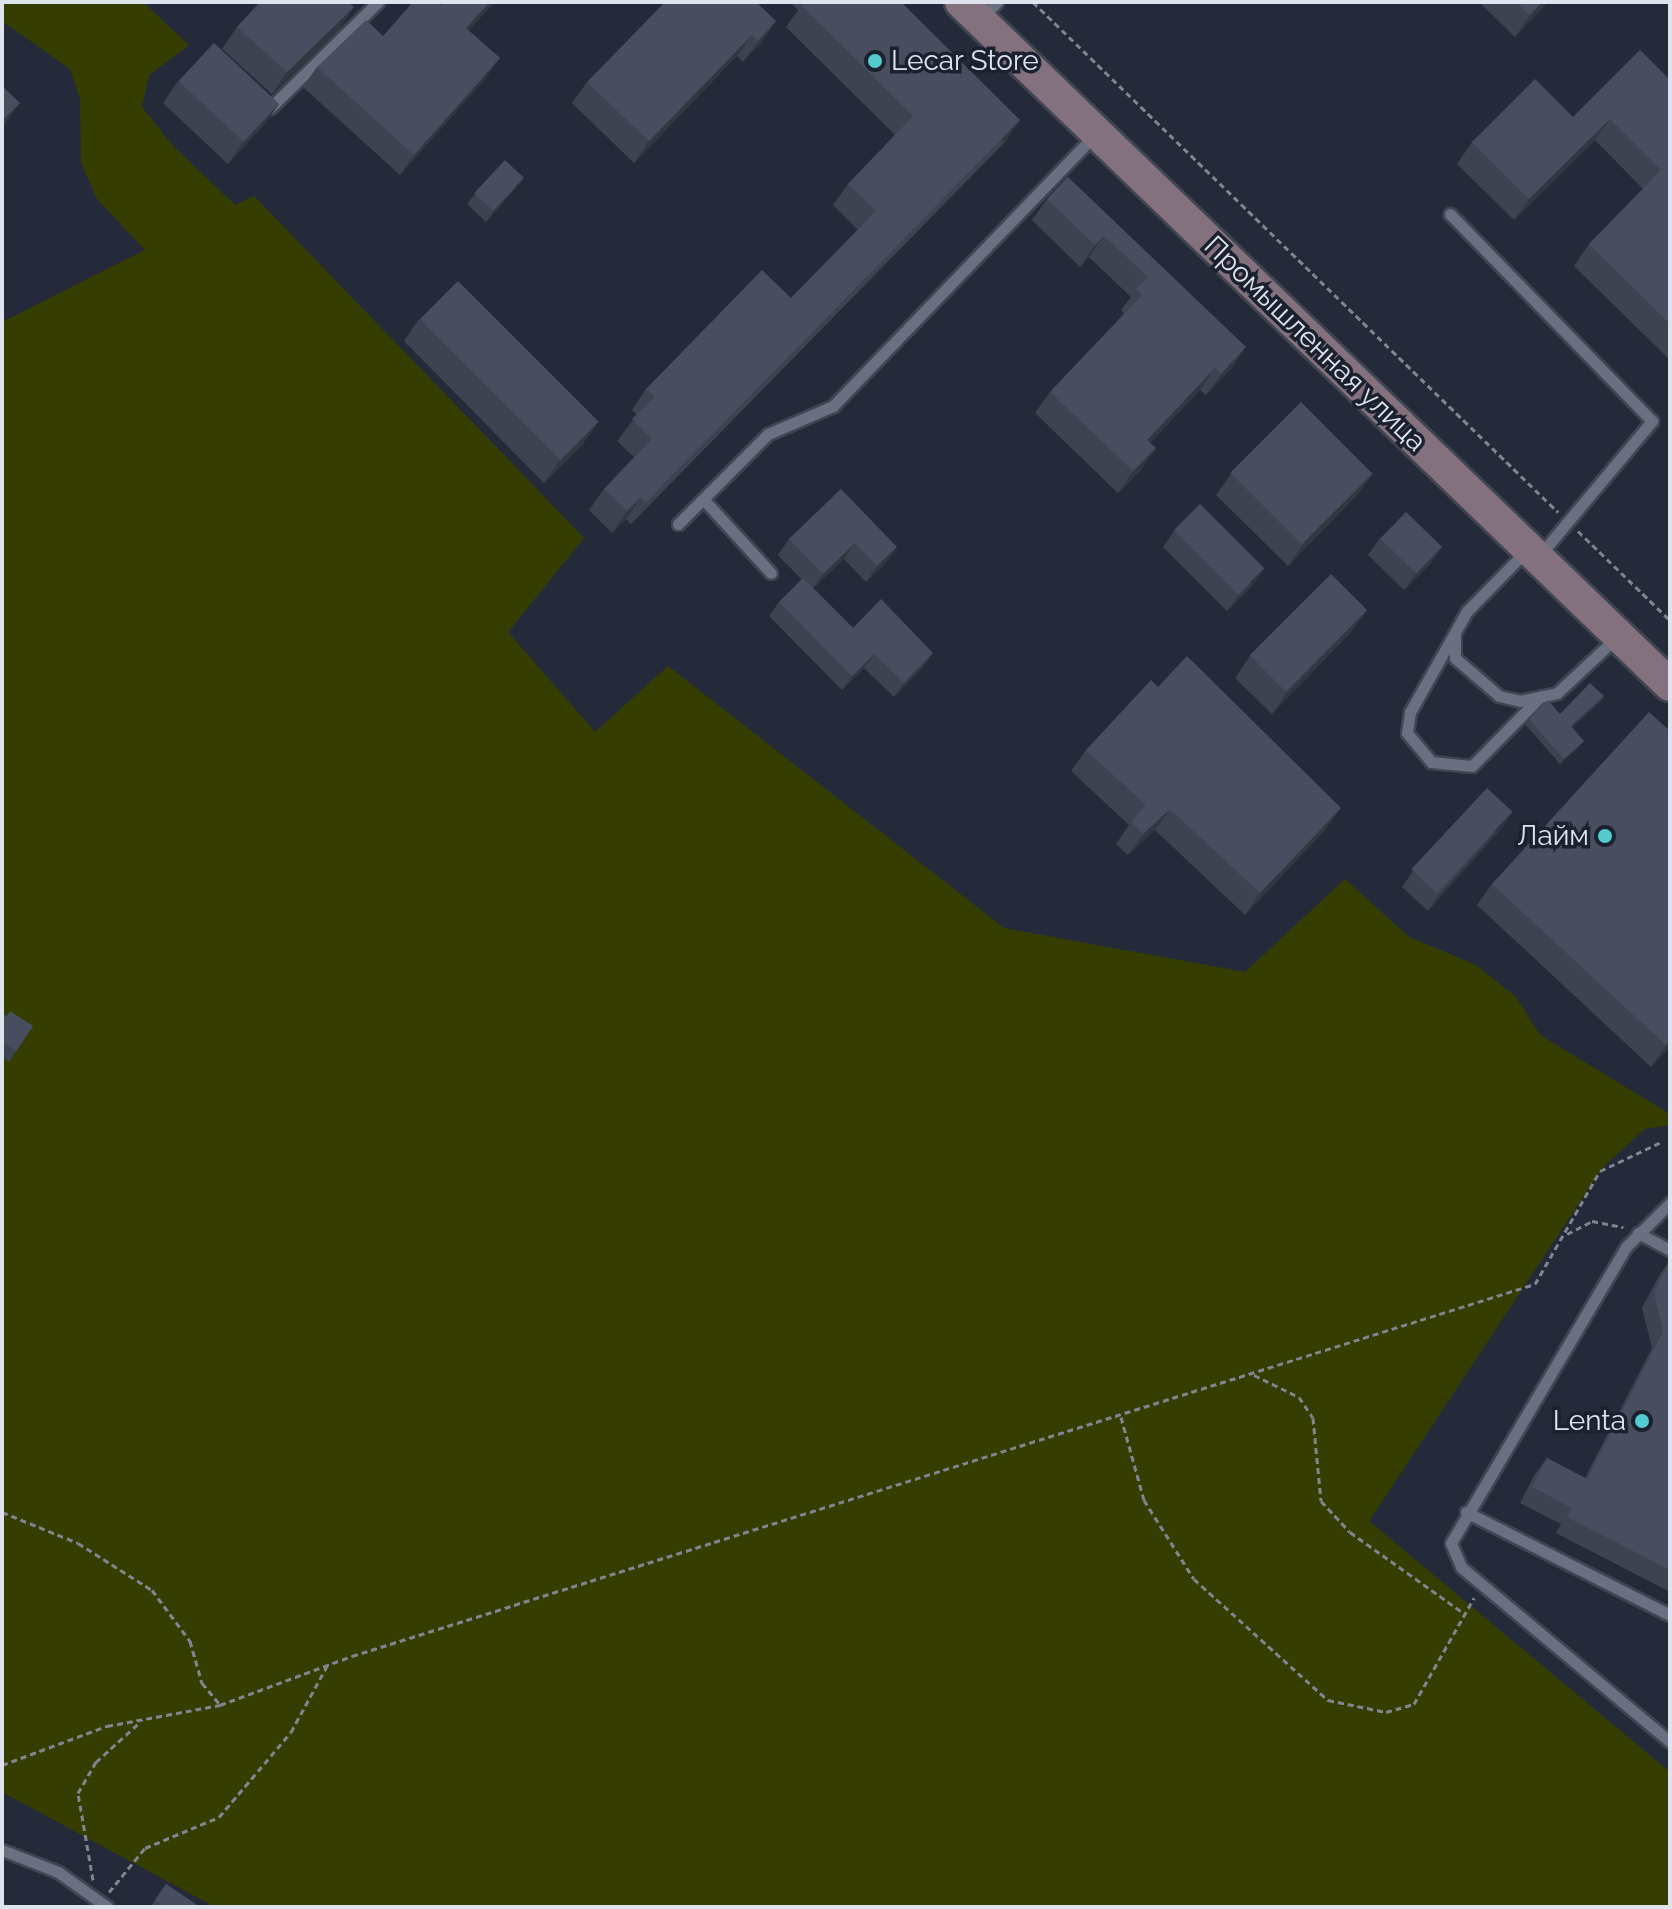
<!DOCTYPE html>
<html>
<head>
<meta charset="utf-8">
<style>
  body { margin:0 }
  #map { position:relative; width:1672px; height:1909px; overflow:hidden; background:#252a3a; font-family:Raleway,sans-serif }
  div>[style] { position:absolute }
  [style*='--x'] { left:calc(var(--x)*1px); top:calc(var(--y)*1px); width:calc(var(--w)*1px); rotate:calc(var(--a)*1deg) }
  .green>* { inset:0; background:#353e00 }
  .path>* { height:3px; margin-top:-1.5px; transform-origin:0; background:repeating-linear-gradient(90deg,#818592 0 6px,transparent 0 10px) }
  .roads { filter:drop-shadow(2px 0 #414552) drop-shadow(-2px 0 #414552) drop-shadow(0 2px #414552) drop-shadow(0 -2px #414552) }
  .service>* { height:11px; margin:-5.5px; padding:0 5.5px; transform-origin:5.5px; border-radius:5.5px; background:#6a7082 }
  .secondary>* { height:32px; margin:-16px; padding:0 16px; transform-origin:16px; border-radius:16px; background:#84717e }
  .wall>* { inset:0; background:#3e4352 }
  .shaded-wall>* { inset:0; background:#323742; transform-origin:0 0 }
  .building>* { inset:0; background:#484e5f; transform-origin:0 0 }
  .dots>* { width:22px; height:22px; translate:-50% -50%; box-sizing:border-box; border:4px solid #1c212f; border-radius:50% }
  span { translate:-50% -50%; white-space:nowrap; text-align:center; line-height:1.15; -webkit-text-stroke:7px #1c212f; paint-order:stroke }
  .poi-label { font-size:28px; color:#dfe3ed }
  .left { translate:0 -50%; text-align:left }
  .right { translate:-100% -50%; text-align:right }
  .street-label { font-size:28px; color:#dfe3ed }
  .frame { position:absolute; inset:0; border:4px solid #dfe3ed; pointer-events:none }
</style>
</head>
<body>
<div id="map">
  <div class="green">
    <i style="clip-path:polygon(2px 2px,143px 2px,189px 45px,149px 75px,142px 107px,174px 147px,235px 205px,254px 196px,584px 538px,508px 632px,595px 732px,668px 666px,1004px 928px,1245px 972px,1345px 879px,1409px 937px,1476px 965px,1516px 997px,1540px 1035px,1670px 1114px,1670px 1125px,1645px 1129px,1603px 1167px,1369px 1521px,1670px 1772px,1670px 1907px,215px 1907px,2px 1792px,2px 322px,145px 250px,97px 199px,81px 163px,80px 99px,70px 69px,2px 21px)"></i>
  </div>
  <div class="path">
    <i style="--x:1033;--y:2;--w:732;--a:44.17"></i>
    <i style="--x:1578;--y:531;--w:128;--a:44.1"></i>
    <i style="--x:1567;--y:1234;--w:28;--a:-27"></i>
    <i style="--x:1592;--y:1221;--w:32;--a:11"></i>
    <i style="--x:1254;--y:1375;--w:50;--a:26.1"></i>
    <i style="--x:1299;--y:1397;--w:25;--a:56"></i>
    <i style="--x:1313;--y:1418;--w:83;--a:84.5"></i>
    <i style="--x:1321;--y:1501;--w:42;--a:46.9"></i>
    <i style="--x:1350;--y:1532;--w:141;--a:35.5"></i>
    <i style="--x:1121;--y:1417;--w:86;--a:74.5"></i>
    <i style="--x:1144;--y:1500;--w:93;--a:57.7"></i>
    <i style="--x:1194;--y:1579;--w:181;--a:42.1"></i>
    <i style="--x:1328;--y:1700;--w:59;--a:11.7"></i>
    <i style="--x:1386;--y:1712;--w:29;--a:-16"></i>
    <i style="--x:1414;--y:1704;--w:122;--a:-60.5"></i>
    <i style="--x:2;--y:1512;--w:82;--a:22.2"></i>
    <i style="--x:78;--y:1543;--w:88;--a:32.4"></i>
    <i style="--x:152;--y:1590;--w:64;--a:53.3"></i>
    <i style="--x:190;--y:1641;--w:44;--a:74.1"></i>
    <i style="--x:202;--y:1683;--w:26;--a:50"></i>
    <i style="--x:2;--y:1765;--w:112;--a:-20.4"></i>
    <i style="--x:107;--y:1726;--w:115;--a:-10.5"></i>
    <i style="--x:220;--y:1705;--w:141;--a:-20.4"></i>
    <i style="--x:352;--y:1656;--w:1240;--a:-17.46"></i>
    <i style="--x:1535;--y:1284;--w:130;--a:-60.1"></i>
    <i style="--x:1600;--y:1171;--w:68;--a:-25.4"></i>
    <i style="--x:93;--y:1880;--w:88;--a:-99.8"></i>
    <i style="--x:78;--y:1793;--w:36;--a:-60"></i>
    <i style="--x:96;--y:1762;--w:59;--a:-42.3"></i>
    <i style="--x:109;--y:1892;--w:57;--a:-50.7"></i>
    <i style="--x:145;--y:1848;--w:80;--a:-22.7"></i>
    <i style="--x:219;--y:1817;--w:111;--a:-49.7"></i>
    <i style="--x:291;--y:1732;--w:75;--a:-61.4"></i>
  </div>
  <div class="roads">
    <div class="service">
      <i style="--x:982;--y:17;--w:21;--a:-45"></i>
      <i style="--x:270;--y:108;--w:151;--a:-44.5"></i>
      <i style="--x:1450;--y:214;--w:289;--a:45.7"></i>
      <i style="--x:1652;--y:421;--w:175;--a:129.9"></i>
      <i style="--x:704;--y:500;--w:99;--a:47.5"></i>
      <i style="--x:678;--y:524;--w:127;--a:-45"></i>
      <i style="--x:768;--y:434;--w:71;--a:-23.3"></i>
      <i style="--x:833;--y:406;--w:376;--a:-46"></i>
      <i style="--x:1527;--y:550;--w:86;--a:134.5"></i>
      <i style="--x:1467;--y:611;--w:116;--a:119.4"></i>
      <i style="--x:1410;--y:712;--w:21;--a:98"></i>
      <i style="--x:1407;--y:733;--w:38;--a:50"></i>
      <i style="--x:1431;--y:762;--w:41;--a:5.6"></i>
      <i style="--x:1472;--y:766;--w:98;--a:-45.4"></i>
      <i style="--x:1455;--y:635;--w:23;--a:90"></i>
      <i style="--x:1455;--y:658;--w:58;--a:40.8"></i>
      <i style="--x:1499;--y:696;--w:22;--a:13"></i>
      <i style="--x:1520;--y:701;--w:38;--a:-12"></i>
      <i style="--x:1557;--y:693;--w:82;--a:-43"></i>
      <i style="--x:1670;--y:1203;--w:62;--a:135"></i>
      <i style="--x:1626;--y:1247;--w:344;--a:120.6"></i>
      <i style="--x:1451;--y:1543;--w:26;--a:67"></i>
      <i style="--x:1461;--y:1567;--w:273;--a:39.9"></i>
      <i style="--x:1638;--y:1233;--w:36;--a:28"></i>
      <i style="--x:1466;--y:1512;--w:229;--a:26.8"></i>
      <i style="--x:2;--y:1850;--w:60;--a:21.4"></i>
      <i style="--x:58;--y:1872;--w:60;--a:35.5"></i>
    </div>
    <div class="secondary">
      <i style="--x:961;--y:2;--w:984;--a:43.93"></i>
    </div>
  </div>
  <div class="wall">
    <i style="clip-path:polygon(790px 2px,901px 2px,1005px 142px,631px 524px,626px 519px,612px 533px,589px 510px,604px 489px,634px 457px,617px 441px,637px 415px,632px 410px,646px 389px,791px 298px,858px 230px,833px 205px,848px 184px,895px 135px,786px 27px,798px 10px)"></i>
    <i style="clip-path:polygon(1479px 2px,1548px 2px,1515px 37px)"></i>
    <i style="clip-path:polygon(354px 7px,339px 29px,272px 94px,222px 49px,237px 27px)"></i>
    <i style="clip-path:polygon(776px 21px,761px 43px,743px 62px,737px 56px,634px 163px,572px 103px,587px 82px)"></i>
    <i style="clip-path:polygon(469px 30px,485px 79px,400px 175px,303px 87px,317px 67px,383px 36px)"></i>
    <i style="clip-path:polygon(1670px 80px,1670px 360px,1574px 266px,1589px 244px,1643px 189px,1595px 140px,1514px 220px,1457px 164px,1472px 142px,1573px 117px)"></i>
    <i style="clip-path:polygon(178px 81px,279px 104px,264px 125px,228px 164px,163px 103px)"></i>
    <i style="clip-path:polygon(1068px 177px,1232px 368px,1206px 395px,1200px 390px,1150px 443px,1141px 470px,1118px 493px,1035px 413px,1050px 392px,1124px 314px,1121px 310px,1131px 297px,1089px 257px,1080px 267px,1032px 220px,1047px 199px)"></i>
    <i style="clip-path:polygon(516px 188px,486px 222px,467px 204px,475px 194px)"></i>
    <i style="clip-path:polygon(419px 319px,583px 444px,544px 483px,404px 341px)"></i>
    <i style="clip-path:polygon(1373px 473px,1358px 494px,1288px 566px,1216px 495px,1231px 474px)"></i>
    <i style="clip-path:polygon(841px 489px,886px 563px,866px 582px,844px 559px,813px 588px,853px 628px,933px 653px,923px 667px,894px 697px,864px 668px,842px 690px,769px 616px,779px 602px,802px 580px,778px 555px,789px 539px)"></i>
    <i style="clip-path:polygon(1174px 531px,1254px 584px,1227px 611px,1163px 547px)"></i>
    <i style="clip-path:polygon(1380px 538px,1442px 547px,1430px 564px,1404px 590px,1368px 555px)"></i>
    <i style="clip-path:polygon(1367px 610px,1352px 631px,1272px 714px,1235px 678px,1250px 656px)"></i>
    <i style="clip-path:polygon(1158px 687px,1326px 829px,1245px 915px,1155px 830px,1128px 855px,1116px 844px,1129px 825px,1071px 771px,1086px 750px)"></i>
    <i style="clip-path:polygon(1604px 696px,1600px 702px,1572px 727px,1580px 746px,1560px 764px,1525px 724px,1529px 719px,1560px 714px)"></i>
    <i style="clip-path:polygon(1670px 731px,1670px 1047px,1651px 1067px,1477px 905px,1492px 884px)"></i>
    <i style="clip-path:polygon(1502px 828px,1428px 911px,1402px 887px,1413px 871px)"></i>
    <i style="clip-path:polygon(2px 1014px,33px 1026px,9px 1062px,2px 1057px)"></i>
    <i style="clip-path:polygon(1670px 1260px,1670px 1592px,1556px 1533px,1561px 1524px,1520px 1503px,1535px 1474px,1547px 1458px,1585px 1478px,1652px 1348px,1642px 1308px,1659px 1276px)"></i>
    <i style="clip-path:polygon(166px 1884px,200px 1907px,153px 1907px,151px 1906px)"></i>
  </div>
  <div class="shaded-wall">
    <i style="clip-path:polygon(490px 2px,495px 2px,452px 49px,466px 28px)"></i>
    <i style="clip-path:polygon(1542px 2px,1548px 2px,1515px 37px,1530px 15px)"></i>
    <i style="clip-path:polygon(354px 7px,339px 29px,272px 94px,287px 72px)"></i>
    <i style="clip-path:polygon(776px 21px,761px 43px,743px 62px,758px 41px)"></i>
    <i style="clip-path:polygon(752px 35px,737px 56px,634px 163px,649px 141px)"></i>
    <i style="clip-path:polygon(500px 58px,485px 79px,400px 175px,414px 155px)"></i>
    <i style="clip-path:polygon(20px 103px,5px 124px,2px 127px,2px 121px)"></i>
    <i style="clip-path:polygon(279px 104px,264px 125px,228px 164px,243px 142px)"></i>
    <i style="clip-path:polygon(1610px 119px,1595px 140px,1514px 220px,1529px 199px)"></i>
    <i style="left:1020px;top:120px;width:27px;height:535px;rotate:124deg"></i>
    <i style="clip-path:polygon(524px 178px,516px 188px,486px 222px,493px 211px)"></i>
    <i style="clip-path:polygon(1104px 236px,1089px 257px,1080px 267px,1095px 245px)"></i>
    <i style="clip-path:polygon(1246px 347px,1232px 368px,1206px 395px,1221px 374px)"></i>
    <i style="clip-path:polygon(1215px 368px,1200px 390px,1132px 461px,1147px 440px)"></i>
    <i style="clip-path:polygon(598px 423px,583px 444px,544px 483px,559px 461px)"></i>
    <i style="clip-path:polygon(1156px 448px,1141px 470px,1118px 493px,1133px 471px)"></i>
    <i style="clip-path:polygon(1373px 473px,1358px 494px,1288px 566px,1303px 544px)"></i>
    <i style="clip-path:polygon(641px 497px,626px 519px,612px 533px,627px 511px)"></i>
    <i style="clip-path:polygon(855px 543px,844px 559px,812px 590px,823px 574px)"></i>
    <i style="clip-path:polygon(897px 547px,886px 563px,866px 582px,877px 566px)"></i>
    <i style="clip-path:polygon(1442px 547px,1430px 564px,1404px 590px,1416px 574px)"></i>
    <i style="clip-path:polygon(1265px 568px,1254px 584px,1227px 611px,1239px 595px)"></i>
    <i style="clip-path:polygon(1367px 610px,1352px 631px,1272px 714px,1287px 692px)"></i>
    <i style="clip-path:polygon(933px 653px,923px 667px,894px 697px,904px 683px)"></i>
    <i style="clip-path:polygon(874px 654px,864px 668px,842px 690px,852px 676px)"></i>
    <i style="clip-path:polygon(1604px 696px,1600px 702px,1567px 731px,1571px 726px)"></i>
    <i style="clip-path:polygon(1584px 741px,1580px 746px,1560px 764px,1564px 759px)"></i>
    <i style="clip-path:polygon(1341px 808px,1326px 829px,1245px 915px,1260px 893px)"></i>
    <i style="clip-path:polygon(1170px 809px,1155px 830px,1128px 855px,1143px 834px)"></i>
    <i style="clip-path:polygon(1513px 812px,1502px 828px,1428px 911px,1439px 895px)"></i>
    <i style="clip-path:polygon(1670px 1041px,1670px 1047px,1651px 1067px,1666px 1045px)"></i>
  </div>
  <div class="building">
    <i style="clip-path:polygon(260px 2px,351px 2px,349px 3px,354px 7px,287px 72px,237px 27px)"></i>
    <i style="clip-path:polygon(413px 2px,437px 2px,441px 5px,444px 2px,490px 2px,466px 28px,500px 58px,414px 155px,317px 67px,366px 20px,383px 36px)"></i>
    <i style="clip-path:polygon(665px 2px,756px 2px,776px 21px,758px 41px,752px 35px,649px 141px,587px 82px)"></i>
    <i style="clip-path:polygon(804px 2px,901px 2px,1020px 120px,646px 502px,641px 497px,627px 511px,604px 489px,652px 439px,632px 419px,655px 397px,646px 389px,762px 270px,791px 298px,876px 211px,848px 184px,913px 116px,801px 5px)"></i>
    <i style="clip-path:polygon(1516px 2px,1542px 2px,1530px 15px)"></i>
    <i style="left:214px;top:43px;width:89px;height:52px;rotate:43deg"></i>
    <i style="clip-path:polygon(1640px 50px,1670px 80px,1670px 324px,1589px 244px,1661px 170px,1610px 119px,1529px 199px,1472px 142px,1535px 79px,1573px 117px)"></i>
    <i style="clip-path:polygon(2px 86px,20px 103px,2px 121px)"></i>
    <i style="left:505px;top:160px;width:26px;height:45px;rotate:43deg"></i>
    <i style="clip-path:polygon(1068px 177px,1246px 347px,1221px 374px,1215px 368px,1147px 440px,1156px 448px,1133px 471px,1050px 392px,1142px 295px,1136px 289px,1148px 277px,1104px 236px,1095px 245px,1047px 199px)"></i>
    <i style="left:458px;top:281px;width:199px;height:54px;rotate:45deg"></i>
    <i style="left:1301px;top:402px;width:101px;height:100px;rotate:45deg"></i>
    <i style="clip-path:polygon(841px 489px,897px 547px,877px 566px,855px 543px,823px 574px,789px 539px)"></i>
    <i style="left:1200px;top:504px;width:91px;height:37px;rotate:45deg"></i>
    <i style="left:1406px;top:512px;width:50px;height:37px;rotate:44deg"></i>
    <i style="left:1331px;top:574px;width:51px;height:115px;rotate:45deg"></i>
    <i style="clip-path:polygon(803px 578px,853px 628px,881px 599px,933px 653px,904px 683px,874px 654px,852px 676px,779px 602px)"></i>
    <i style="clip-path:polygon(1187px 656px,1341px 808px,1260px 893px,1170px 809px,1143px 834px,1131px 822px,1146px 805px,1086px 750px,1151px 680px,1158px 687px)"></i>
    <i style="clip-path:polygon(1590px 683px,1604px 696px,1571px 726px,1584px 741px,1564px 759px,1529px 719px,1548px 700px,1560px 714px)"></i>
    <i style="clip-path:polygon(1649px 712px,1670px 731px,1670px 1041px,1666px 1045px,1492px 884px)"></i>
    <i style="left:1487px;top:788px;width:35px;height:111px;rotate:43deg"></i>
    <i style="clip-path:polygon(10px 1011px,33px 1026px,16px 1051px,2px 1042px,2px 1014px,6px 1017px)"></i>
    <i style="clip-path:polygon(1670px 1260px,1670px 1570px,1567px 1517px,1572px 1508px,1532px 1487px,1547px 1458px,1587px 1479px,1663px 1332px,1654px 1292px)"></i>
    <i style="clip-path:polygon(166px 1884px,200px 1907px,165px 1907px,155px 1900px)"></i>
  </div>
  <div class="dots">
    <i style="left:875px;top:61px;background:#52ccd0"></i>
    <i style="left:1605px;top:836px;background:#52ccd0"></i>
    <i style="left:1642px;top:1421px;background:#52ccd0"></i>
  </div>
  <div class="poi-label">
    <span class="left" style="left:891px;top:61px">Lecar Store</span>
    <span class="right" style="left:1589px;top:836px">Лайм</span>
    <span class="right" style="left:1626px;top:1421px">Lenta</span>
  </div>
  <div class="street-label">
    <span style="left:1315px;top:344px;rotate:44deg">Промышленная улица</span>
  </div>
  <div class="frame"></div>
</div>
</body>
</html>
